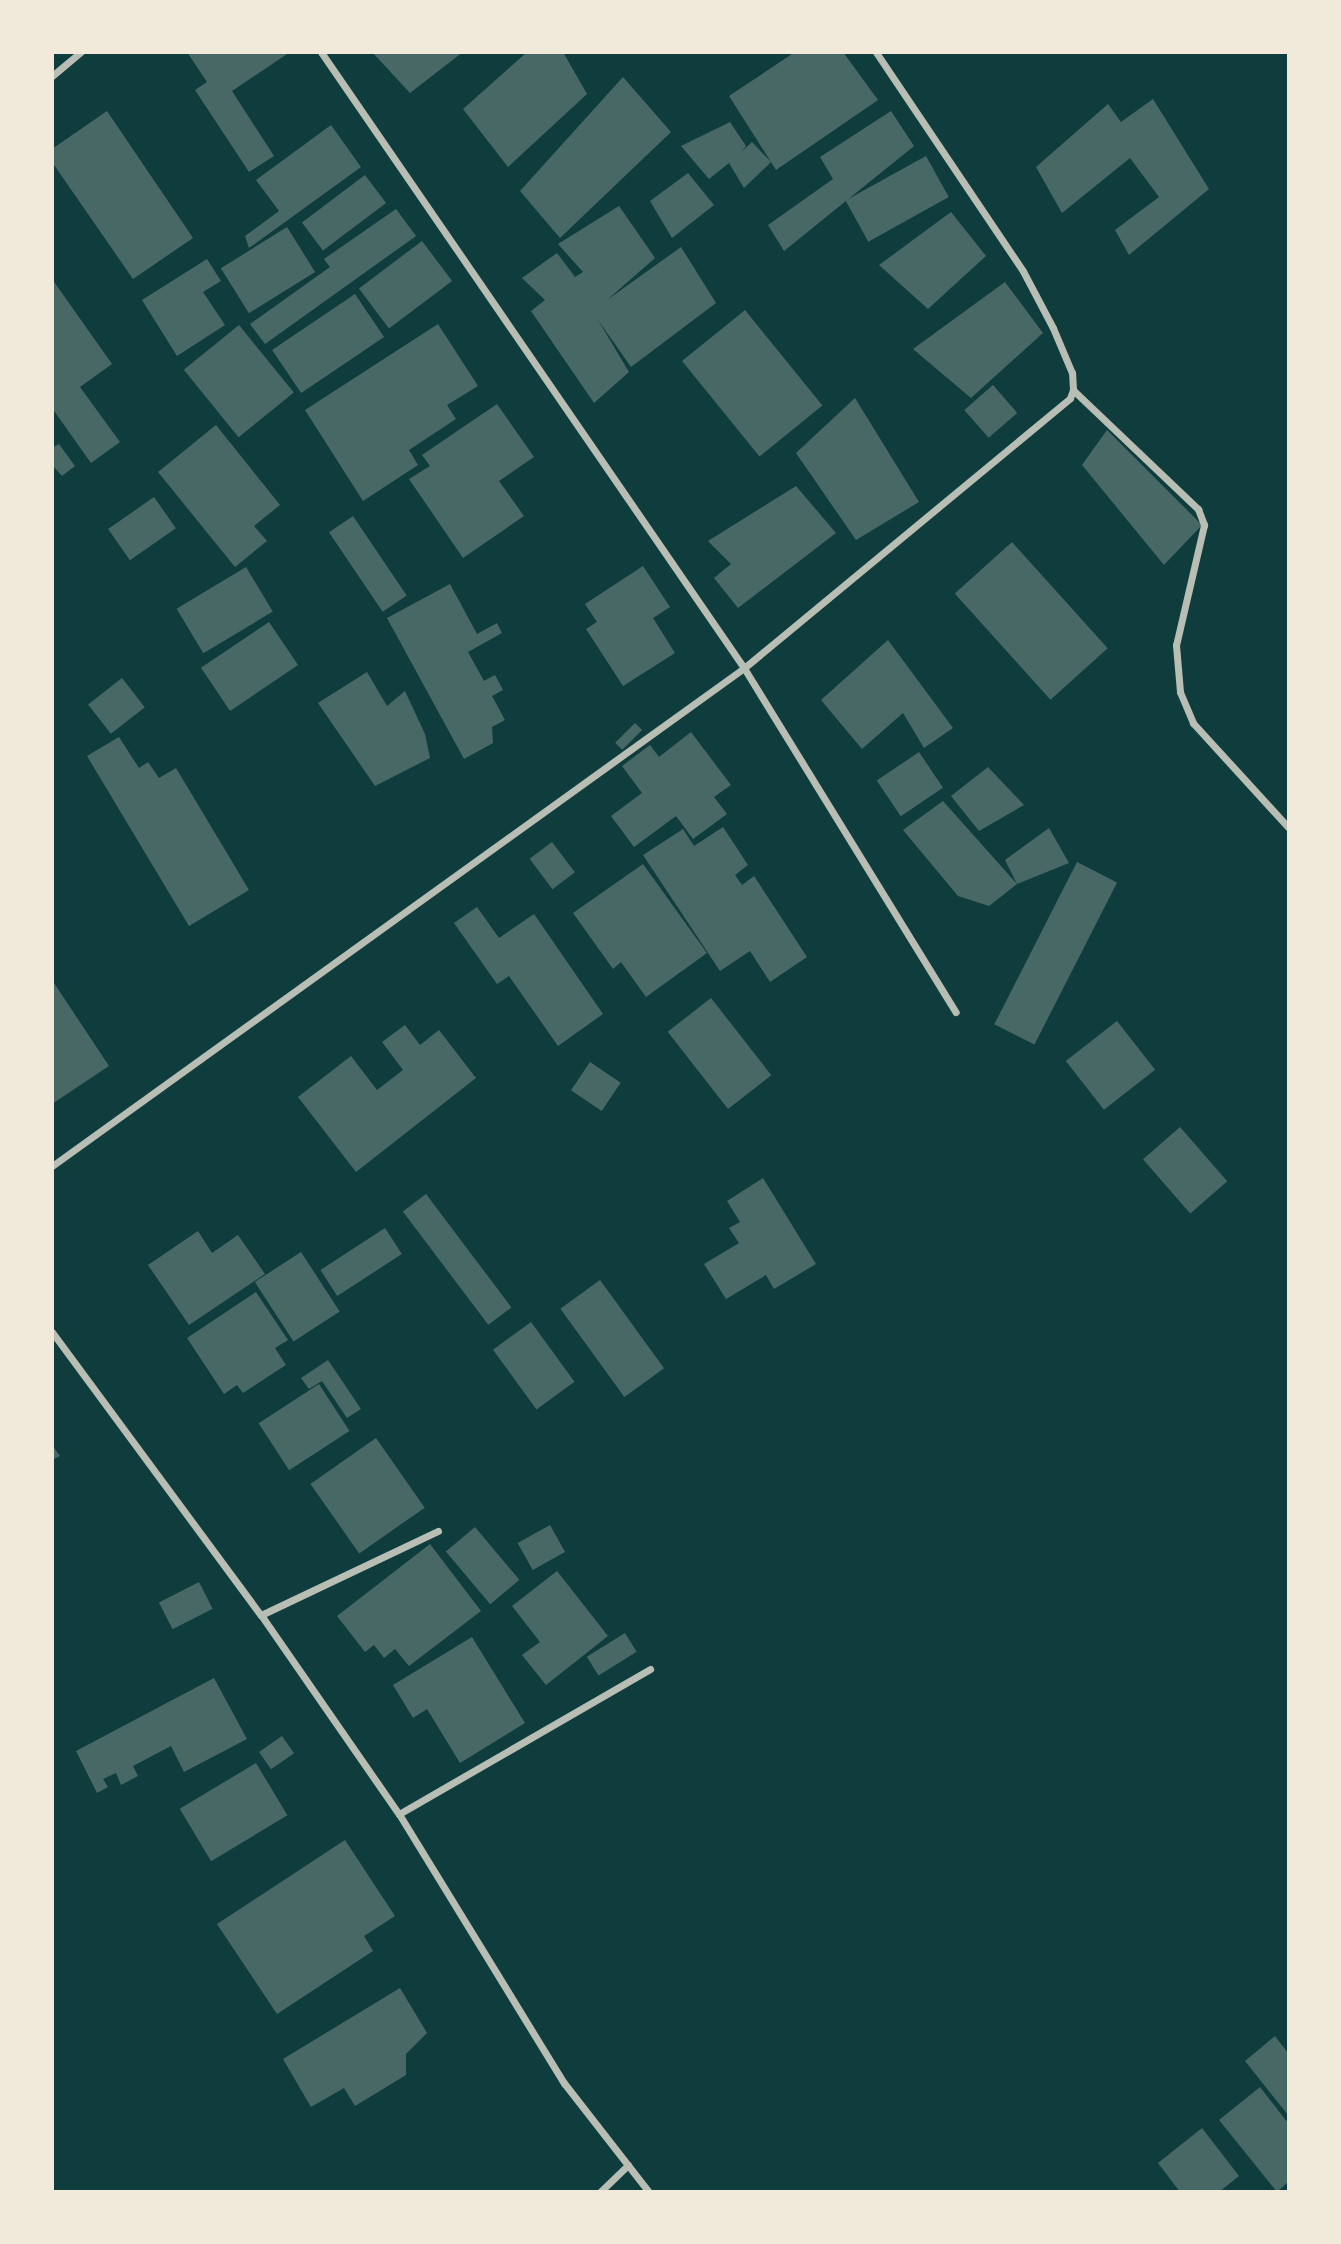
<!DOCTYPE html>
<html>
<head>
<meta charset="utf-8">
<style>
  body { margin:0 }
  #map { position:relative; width:1341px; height:2244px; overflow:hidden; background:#0f3d3e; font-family:Signika,sans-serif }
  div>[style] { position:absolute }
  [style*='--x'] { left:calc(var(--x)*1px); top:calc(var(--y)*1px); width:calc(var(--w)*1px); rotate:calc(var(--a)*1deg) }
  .building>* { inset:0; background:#486865; transform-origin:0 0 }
  .minor>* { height:7px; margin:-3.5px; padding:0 3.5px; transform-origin:3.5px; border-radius:3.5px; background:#b8beb3 }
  span { translate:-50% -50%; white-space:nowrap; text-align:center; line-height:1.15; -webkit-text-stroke:5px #f1e9da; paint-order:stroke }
  .frame { position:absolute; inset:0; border:54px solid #f1e9da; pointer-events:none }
</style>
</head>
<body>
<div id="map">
  <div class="building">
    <i style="clip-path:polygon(187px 52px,290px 52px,232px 91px,274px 156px,249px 172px,195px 90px,207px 82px)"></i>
    <i style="clip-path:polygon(372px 52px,463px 52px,410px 93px)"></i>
    <i style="clip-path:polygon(527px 52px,563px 52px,587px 94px,508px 167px,463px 109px)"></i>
    <i style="clip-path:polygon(795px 52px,843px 52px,878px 100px,776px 170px,771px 162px,744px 188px,729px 163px,709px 179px,681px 146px,730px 122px,746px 146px,741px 152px,752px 142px,771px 162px,729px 96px)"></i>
    <i style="clip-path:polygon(623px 77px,671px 132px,560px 238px,520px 191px)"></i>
    <i style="clip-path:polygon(1153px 99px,1209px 189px,1129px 255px,1115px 230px,1159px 197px,1130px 158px,1062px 213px,1036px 167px,1108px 104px,1121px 122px)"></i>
    <i style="clip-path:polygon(107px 111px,193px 238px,133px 279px,52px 162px,52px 149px)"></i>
    <i style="clip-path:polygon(891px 111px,914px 146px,784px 251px,768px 225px,833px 179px,820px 157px)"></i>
    <i style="clip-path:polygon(331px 125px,361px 167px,249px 248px,245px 236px,279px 211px,256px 180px)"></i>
    <i style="left:926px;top:156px;width:47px;height:92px;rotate:61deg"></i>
    <i style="clip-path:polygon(688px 173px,714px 205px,672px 238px,650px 201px)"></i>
    <i style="left:365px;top:175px;width:35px;height:79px;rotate:53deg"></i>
    <i style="clip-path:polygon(619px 206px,655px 258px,607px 300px,681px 247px,716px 303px,631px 367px,598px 320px,629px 372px,594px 403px,531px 311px,545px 300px,522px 278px,557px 253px,575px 277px,583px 272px,558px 244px)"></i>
    <i style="clip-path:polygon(396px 209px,416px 236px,265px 344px,250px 324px,330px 267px,324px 259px)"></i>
    <i style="clip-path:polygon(951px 212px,986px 256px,928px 309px,879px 265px)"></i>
    <i style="left:287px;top:227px;width:53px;height:78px;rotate:58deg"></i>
    <i style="left:422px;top:241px;width:50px;height:79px;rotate:53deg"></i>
    <i style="clip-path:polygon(207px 259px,221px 281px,203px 292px,225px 325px,177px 356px,142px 300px)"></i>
    <i style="clip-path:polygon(52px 279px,112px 364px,80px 387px,120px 442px,91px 463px,52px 408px)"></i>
    <i style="clip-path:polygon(1005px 282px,1043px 333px,971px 398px,913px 349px)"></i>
    <i style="left:355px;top:294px;width:52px;height:100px;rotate:56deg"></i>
    <i style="left:745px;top:310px;width:123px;height:81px;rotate:51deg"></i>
    <i style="clip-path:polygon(438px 324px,478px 386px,447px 405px,456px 419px,409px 450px,418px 465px,363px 501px,305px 410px)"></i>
    <i style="left:239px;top:325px;width:87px;height:71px;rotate:51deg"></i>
    <i style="left:993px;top:385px;width:37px;height:38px;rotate:49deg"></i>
    <i style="clip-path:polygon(855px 398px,919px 502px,856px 540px,796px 453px)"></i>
    <i style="clip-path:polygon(497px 404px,534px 457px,499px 481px,524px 516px,463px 558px,409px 479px,430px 466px,422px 455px)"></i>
    <i style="clip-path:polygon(216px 425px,280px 505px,254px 526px,267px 541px,235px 567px,158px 472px)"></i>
    <i style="clip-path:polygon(1107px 430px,1202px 525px,1164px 565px,1082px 465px)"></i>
    <i style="clip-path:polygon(59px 444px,75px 466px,62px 476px,52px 465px,52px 448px)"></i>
    <i style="clip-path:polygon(796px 486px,836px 533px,738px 608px,714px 578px,731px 564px,708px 541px)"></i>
    <i style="left:154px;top:497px;width:38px;height:56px;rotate:55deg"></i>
    <i style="left:353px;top:516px;width:96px;height:29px;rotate:56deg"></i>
    <i style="left:1012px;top:542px;width:143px;height:77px;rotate:48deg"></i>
    <i style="clip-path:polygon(643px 566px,670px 607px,653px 618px,675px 653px,623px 686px,586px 629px,597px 622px,585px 604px)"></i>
    <i style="left:246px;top:567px;width:52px;height:81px;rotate:59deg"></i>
    <i style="clip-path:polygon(450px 584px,477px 634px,497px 623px,502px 633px,468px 652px,484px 681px,495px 675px,503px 690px,492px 696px,505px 720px,492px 727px,493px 743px,464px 759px,387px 618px)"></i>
    <i style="left:269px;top:622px;width:52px;height:82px;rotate:56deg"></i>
    <i style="clip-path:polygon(888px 640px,953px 728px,924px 748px,903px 713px,862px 749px,821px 700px)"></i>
    <i style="clip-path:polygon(367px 672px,387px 706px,405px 691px,425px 734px,430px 758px,375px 786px,318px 703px)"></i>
    <i style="left:122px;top:678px;width:37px;height:43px;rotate:52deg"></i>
    <i style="left:635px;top:723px;width:10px;height:28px;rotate:45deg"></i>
    <i style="clip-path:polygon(691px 732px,731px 785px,714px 797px,727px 814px,693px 839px,676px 816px,634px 847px,611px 816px,642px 793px,622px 766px,650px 745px,659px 757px)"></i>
    <i style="clip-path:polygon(119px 737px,139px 768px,148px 762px,159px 778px,176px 768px,249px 890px,189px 926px,87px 756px)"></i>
    <i style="left:919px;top:752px;width:43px;height:51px;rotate:56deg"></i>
    <i style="clip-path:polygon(988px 767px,1024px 805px,979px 831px,951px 796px)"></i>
    <i style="clip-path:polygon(943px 801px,1017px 884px,1005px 860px,1049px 828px,1069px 863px,1017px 884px,989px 906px,958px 896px,903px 830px)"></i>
    <i style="clip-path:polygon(723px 827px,748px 865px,735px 875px,742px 885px,754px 876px,807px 957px,770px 982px,750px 951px,720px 971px,643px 855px,683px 829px,694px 846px)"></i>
    <i style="left:552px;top:842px;width:38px;height:28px;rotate:53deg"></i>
    <i style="left:1077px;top:862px;width:45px;height:182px;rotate:27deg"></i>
    <i style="clip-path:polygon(643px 864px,707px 953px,646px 997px,621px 962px,613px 969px,573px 913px)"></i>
    <i style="clip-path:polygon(477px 907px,499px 938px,534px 914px,603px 1014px,558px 1046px,509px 976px,497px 984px,454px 923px)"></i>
    <i style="clip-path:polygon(52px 980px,109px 1066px,52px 1104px)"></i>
    <i style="left:711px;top:998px;width:98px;height:55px;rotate:52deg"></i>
    <i style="left:1117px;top:1021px;width:62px;height:65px;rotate:52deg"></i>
    <i style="clip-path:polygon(405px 1025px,420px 1045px,439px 1030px,476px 1078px,356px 1172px,298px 1097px,351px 1056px,377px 1090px,403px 1070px,382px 1042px)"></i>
    <i style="left:590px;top:1062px;width:37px;height:34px;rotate:34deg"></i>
    <i style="left:1180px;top:1127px;width:72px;height:49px;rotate:49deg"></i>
    <i style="clip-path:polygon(763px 1178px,816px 1264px,774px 1289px,766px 1275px,726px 1299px,704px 1264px,739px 1243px,729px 1228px,740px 1222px,727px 1201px)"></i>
    <i style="left:426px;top:1194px;width:142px;height:29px;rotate:53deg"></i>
    <i style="left:385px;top:1228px;width:31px;height:77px;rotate:57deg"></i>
    <i style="clip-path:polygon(198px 1231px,212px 1253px,238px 1235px,265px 1274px,189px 1325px,148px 1265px)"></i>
    <i style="left:301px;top:1252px;width:71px;height:55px;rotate:57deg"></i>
    <i style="left:600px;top:1280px;width:109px;height:49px;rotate:54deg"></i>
    <i style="clip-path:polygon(256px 1292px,288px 1340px,275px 1348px,286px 1365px,243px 1393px,237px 1385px,224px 1394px,187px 1338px)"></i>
    <i style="left:531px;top:1322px;width:74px;height:47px;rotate:54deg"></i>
    <i style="clip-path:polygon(328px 1360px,361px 1409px,347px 1418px,322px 1381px,309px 1389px,301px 1378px)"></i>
    <i style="left:319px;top:1384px;width:56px;height:72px;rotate:57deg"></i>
    <i style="left:376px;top:1438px;width:85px;height:80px;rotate:55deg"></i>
    <i style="clip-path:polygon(52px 1445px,60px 1456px,52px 1460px)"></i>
    <i style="left:550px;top:1525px;width:31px;height:37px;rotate:61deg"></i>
    <i style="left:475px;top:1527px;width:69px;height:38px;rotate:50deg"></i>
    <i style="clip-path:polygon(430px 1544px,481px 1611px,409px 1666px,395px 1649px,384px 1658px,374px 1645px,365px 1652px,337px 1616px)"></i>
    <i style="clip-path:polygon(557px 1571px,608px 1636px,546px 1685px,522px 1655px,540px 1642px,512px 1606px)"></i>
    <i style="left:199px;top:1582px;width:30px;height:45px;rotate:63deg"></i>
    <i style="left:625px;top:1633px;width:22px;height:45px;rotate:58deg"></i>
    <i style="clip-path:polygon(472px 1637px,525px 1723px,460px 1763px,427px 1709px,413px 1718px,393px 1685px)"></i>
    <i style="clip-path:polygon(214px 1678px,247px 1739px,184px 1772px,171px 1746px,133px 1766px,138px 1776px,121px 1785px,116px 1773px,103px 1779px,108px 1787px,97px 1793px,76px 1751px)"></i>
    <i style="left:282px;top:1736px;width:21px;height:28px;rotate:55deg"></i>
    <i style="left:256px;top:1763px;width:61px;height:89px;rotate:59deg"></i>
    <i style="clip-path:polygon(345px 1840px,395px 1916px,364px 1936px,373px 1951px,277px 2014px,217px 1924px)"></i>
    <i style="clip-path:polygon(400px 1988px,427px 2033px,406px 2054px,406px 2075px,355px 2106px,344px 2088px,311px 2107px,283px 2059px)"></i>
    <i style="clip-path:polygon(1275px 2036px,1288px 2053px,1288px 2115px,1245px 2061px)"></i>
    <i style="clip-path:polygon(1260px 2087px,1288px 2123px,1288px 2182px,1277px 2192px,1219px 2120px)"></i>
    <i style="clip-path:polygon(1202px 2128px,1239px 2176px,1219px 2192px,1180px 2192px,1158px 2163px)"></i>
  </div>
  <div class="minor">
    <i style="--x:321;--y:52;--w:747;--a:55.52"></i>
    <i style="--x:744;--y:668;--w:404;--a:58.4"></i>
    <i style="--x:52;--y:76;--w:38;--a:-40"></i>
    <i style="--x:1073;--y:390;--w:173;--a:43.6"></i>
    <i style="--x:1198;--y:509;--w:17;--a:69"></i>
    <i style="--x:1204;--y:525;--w:123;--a:103.1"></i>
    <i style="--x:1176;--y:645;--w:47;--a:85.1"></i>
    <i style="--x:1180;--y:692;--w:34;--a:67"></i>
    <i style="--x:1193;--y:723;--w:141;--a:47.6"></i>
    <i style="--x:52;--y:1166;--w:853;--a:-35.74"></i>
    <i style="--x:744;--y:668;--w:423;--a:-39.6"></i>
    <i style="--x:1070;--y:398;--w:9;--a:-69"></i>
    <i style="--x:1073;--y:390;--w:17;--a:-93"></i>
    <i style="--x:1072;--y:373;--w:49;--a:-112.9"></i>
    <i style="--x:1053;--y:328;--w:64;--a:-117.8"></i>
    <i style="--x:1023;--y:271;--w:264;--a:-123.9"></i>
    <i style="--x:52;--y:1332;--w:352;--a:53.6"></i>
    <i style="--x:261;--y:1615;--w:242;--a:55.3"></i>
    <i style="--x:399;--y:1814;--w:316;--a:58.5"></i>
    <i style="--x:564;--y:2083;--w:138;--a:52.1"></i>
    <i style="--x:261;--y:1615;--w:196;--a:-25.4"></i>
    <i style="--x:399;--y:1814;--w:290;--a:-30"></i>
    <i style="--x:600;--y:2192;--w:39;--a:-44"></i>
  </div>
  <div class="frame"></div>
</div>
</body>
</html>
